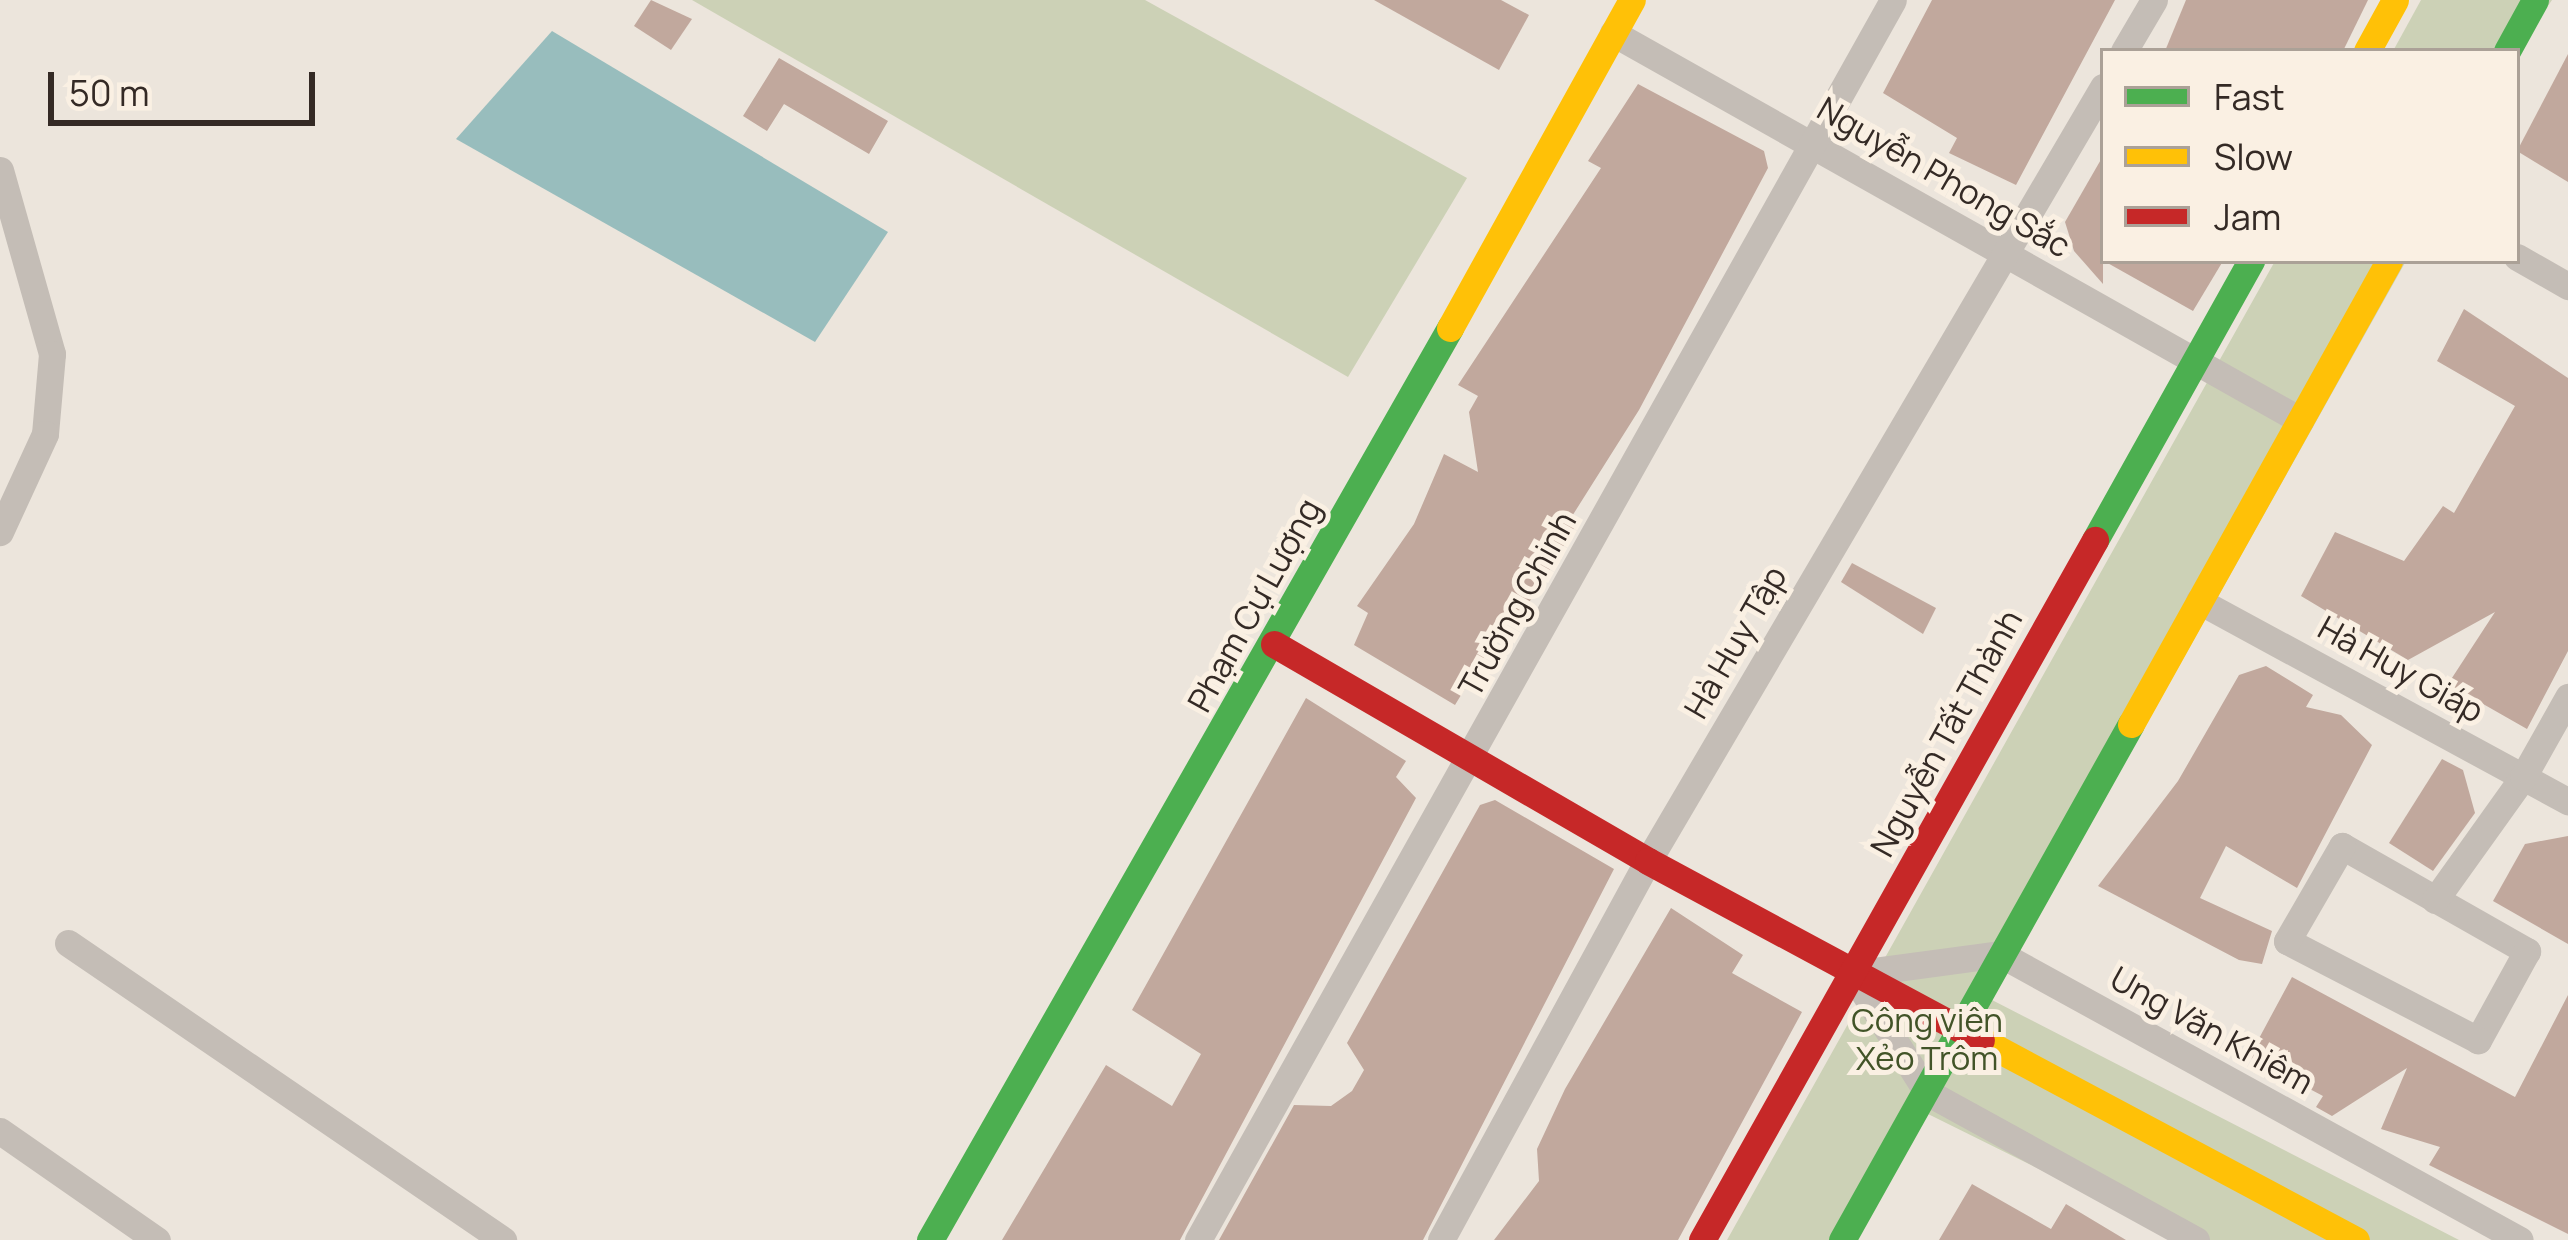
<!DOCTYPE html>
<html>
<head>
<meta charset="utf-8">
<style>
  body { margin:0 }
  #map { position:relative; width:2568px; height:1240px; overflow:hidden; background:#ece5dc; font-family:Manrope,sans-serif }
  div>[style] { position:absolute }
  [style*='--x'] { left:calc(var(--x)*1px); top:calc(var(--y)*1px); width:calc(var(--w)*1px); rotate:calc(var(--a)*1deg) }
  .green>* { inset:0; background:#ccd1b6 }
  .water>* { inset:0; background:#98bdbd }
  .building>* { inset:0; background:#c1a89d }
  .street>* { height:27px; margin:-13.5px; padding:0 13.5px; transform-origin:13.5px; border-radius:13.5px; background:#c4bdb6 }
  .fast>* { height:27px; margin:-13.5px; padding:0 13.5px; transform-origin:13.5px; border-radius:13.5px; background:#4caf50 }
  .slow>* { height:27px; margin:-13.5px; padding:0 13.5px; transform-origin:13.5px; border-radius:13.5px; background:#ffc107 }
  .jam>* { height:27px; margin:-13.5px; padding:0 13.5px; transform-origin:13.5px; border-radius:13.5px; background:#c62828 }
  span { translate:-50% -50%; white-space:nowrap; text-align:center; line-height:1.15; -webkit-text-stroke:10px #faf0e3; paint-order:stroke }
  .street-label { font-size:33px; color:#342a25 }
  .park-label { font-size:33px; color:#425428 }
  .legend { position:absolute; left:2100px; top:48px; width:420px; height:216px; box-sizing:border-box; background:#faf0e3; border:3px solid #aba197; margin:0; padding:15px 21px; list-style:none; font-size:36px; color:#342a25 }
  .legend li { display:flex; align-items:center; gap:24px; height:60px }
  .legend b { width:60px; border:3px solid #aba197 }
  .scale { position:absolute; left:48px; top:72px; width:267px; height:54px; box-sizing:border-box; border:6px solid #342a25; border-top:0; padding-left:15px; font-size:36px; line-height:42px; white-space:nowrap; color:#342a25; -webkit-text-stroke:9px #faf0e3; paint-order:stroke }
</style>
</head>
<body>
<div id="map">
  <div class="green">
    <i style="clip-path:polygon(692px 0,1145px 0,1467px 178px,1348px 377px)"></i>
    <i style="clip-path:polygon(2421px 0,2552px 0,2517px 51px,2393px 51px)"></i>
    <i style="clip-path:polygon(2275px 261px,2406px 261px,1992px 1000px,2459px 1240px,2183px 1240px,1928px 1114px,1857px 1240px,1727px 1240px)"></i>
  </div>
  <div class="water">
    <i style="clip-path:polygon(552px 31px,888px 232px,815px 342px,456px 139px)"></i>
  </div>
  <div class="building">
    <i style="clip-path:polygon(651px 0,692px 19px,671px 50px,634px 26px)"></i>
    <i style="clip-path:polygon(1374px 0,1501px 0,1529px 15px,1499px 70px)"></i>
    <i style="clip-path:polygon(1932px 0,2115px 0,2016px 185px,1949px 153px,1957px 138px,1883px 93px)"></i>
    <i style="clip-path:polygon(2186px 0,2368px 0,2343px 51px,2165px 51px)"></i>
    <i style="clip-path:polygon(2568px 54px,2568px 182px,2517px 151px)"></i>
    <i style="clip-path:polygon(779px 58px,888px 121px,869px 154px,784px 104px,767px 131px,743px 116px)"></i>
    <i style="clip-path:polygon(1638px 84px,1764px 151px,1768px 168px,1639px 410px,1569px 521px,1576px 525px,1546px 576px,1519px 618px,1511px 613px,1455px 705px,1354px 645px,1368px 613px,1357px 606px,1414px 524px,1444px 454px,1478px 472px,1469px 412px,1478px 396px,1458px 385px,1601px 168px,1588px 161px)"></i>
    <i style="clip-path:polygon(2103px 156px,2103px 284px,2074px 251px,2065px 222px)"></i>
    <i style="clip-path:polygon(2104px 261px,2223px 261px,2193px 311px)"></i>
    <i style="clip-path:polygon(2464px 309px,2568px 378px,2568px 651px,2527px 729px,2448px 684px,2495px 612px,2408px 660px,2301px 596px,2335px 532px,2404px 561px,2443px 506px,2454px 513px,2515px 406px,2437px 361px)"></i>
    <i style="clip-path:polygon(1852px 563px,1936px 608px,1923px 634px,1841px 582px)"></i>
    <i style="clip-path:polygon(2266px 666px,2313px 695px,2306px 707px,2341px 715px,2372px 745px,2297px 888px,2226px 846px,2200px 898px,2272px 931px,2262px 964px,2239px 960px,2098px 886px,2178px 781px,2239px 675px)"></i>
    <i style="clip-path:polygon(1306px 698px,1406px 761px,1396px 777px,1416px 798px,1180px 1240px,1002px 1240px,1106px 1065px,1172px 1106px,1201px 1054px,1132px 1010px)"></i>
    <i style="clip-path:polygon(2442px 759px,2463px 770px,2475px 813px,2433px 871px,2389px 843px)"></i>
    <i style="clip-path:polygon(1495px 800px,1614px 869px,1423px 1240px,1219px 1240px,1294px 1105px,1331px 1106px,1352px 1091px,1364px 1070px,1347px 1043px,1480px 805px)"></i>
    <i style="clip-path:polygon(2568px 836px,2568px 944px,2493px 901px,2525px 844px)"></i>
    <i style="clip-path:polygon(1671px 908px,1743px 955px,1732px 973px,1802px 1012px,1678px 1240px,1494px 1240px,1539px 1181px,1537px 1149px,1565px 1089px)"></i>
    <i style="clip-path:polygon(2292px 977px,2515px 1097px,2568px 995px,2568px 1234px,2429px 1165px,2440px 1147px,2381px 1129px,2407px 1068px,2332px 1116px,2316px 1107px,2323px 1096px,2249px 1057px)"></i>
    <i style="clip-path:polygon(1972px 1184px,2051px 1229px,2066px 1204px,2126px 1240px,1939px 1240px)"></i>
  </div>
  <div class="street">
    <i style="--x:1613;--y:33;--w:789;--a:29.39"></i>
    <i style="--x:2124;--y:51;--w:59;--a:-59.5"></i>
    <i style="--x:0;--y:170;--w:191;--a:74.2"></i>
    <i style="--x:52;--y:354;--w:80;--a:95"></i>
    <i style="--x:45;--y:434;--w:108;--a:114.7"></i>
    <i style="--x:2517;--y:257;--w:59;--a:29.6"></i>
    <i style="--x:2199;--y:601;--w:420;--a:28.5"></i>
    <i style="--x:2342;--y:846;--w:213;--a:29.6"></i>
    <i style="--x:2527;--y:951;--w:102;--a:118.8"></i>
    <i style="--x:2478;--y:1040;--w:215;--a:-152.6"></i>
    <i style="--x:2287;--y:941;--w:110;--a:-59.9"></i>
    <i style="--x:2435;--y:900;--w:151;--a:-54.4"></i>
    <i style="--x:2523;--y:777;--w:92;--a:-60.6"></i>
    <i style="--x:68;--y:943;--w:527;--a:34.32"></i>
    <i style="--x:0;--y:1131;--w:191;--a:34.8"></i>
    <i style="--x:1198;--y:1240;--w:1421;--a:-60.73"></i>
    <i style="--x:1441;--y:1240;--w:432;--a:-61.4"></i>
    <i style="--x:1648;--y:861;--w:898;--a:-59.55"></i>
    <i style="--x:2196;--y:1240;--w:307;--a:-151.2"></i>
    <i style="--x:1927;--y:1092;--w:140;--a:-122.4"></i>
    <i style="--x:1852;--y:974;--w:149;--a:-7.7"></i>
    <i style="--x:2000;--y:954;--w:593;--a:28.81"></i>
  </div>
  <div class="fast">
    <i style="--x:2507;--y:51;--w:58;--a:-61.2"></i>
    <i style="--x:2095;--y:540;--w:320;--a:-60.8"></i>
    <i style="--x:930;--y:1240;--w:1050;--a:-60.31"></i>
    <i style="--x:1842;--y:1240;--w:591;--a:-60.75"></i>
  </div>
  <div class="slow">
    <i style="--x:2367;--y:51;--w:58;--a:-61.2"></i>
    <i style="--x:1450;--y:328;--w:375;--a:-61"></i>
    <i style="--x:2131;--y:724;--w:530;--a:-60.87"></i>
    <i style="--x:1981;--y:1040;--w:425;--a:28.1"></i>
  </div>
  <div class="jam">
    <i style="--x:1274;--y:644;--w:432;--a:30.1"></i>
    <i style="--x:1648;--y:861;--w:378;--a:28.3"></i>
    <i style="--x:1702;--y:1240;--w:803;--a:-60.69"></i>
  </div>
  <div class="street-label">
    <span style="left:1944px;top:177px;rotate:30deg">Nguyễn Phong Sắc</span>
    <span style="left:1517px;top:604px;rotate:-61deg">Trường Chinh</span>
    <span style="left:1254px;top:605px;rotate:-61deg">Phạm Cự Lượng</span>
    <span style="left:1735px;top:642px;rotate:-60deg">Hà Huy Tập</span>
    <span style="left:2401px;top:669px;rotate:29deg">Hà Huy Giáp</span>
    <span style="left:1946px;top:733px;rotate:-61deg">Nguyễn Tất Thành</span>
    <span style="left:2212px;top:1030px;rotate:29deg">Ung Văn Khiêm</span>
  </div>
  <div class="park-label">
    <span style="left:1927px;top:1039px">Công viên<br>Xẻo Trôm</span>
  </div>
  <ul class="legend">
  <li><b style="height:15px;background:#4caf50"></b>Fast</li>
  <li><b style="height:15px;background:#ffc107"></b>Slow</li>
  <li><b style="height:15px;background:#c62828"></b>Jam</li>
  </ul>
  <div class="scale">50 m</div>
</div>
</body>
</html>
